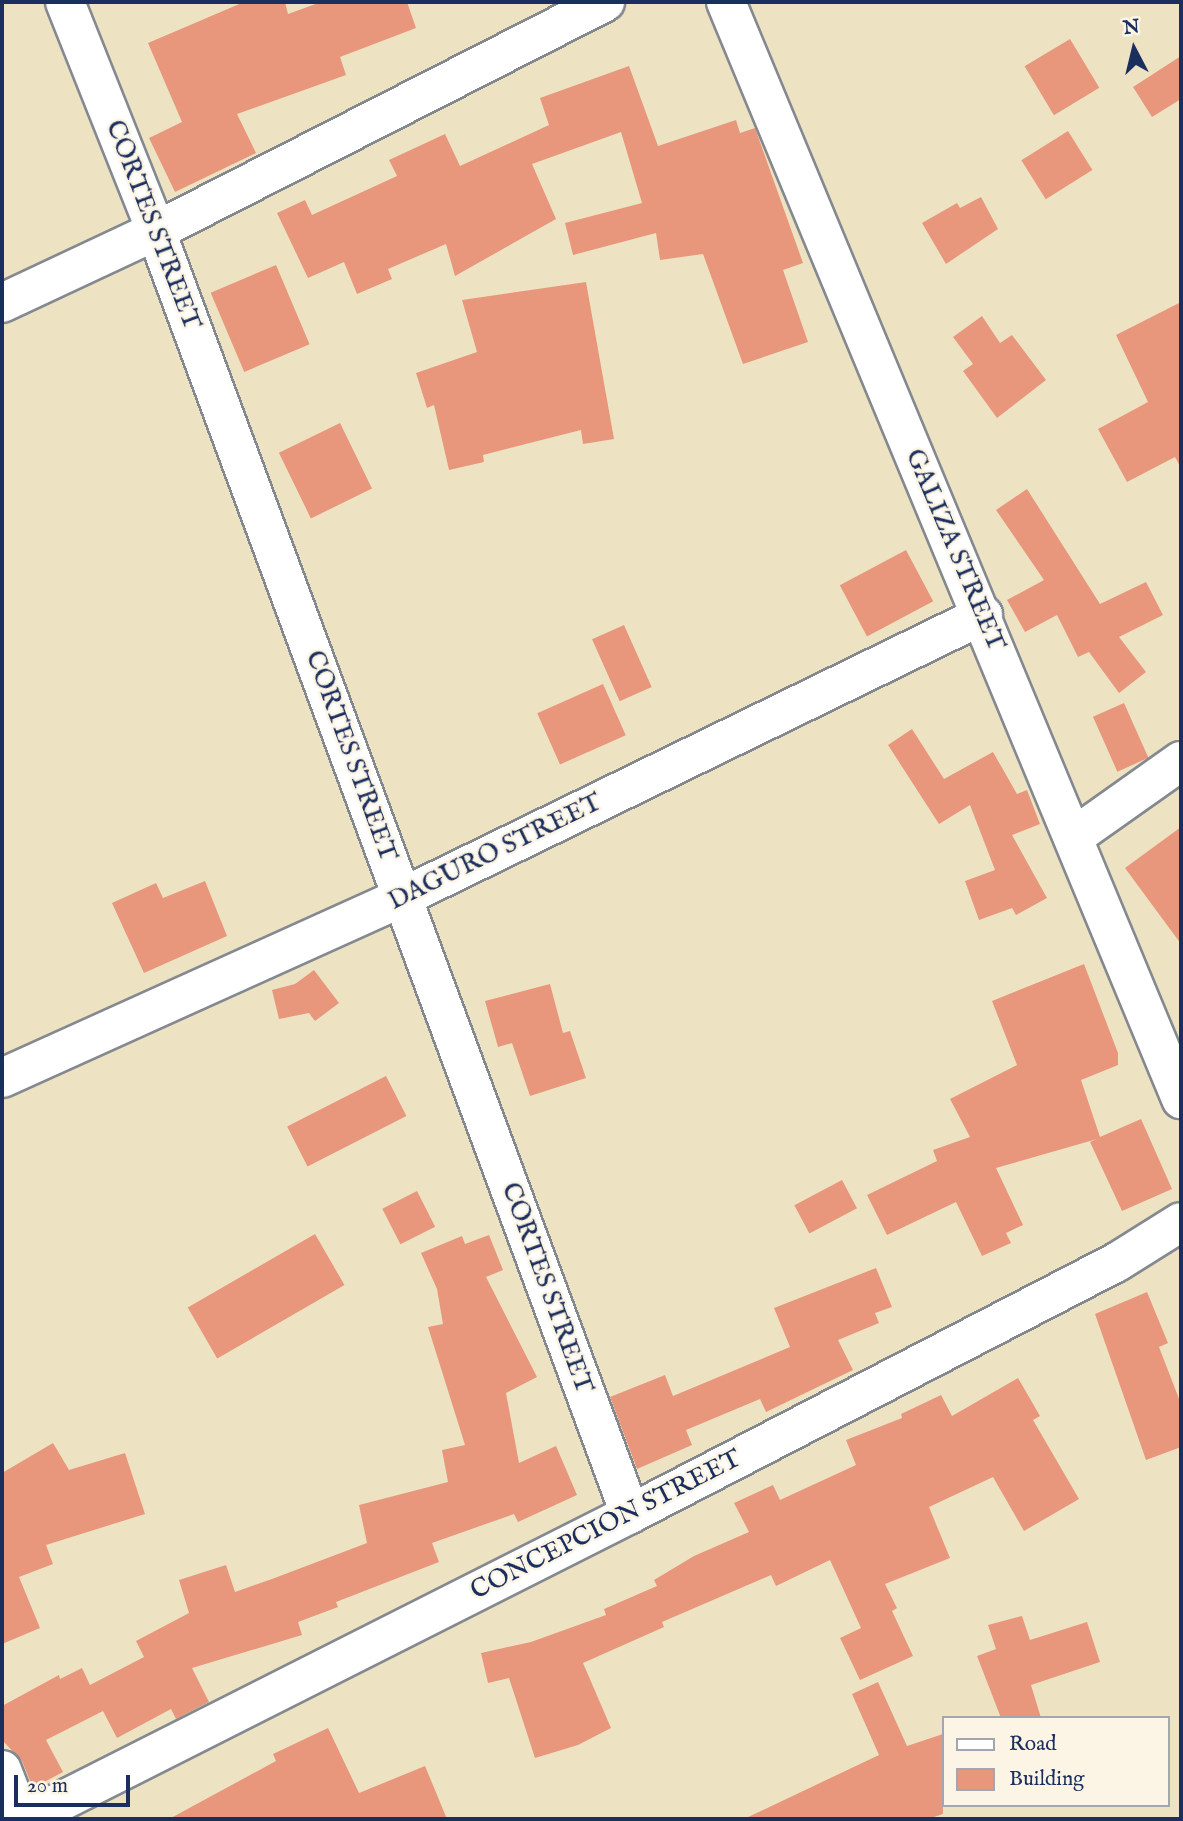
<!DOCTYPE html>
<html>
<head>
<meta charset="utf-8">
<style>
  body { margin:0 }
  #map { position:relative; width:1183px; height:1821px; overflow:hidden; background:#ede3c2; font-family:"IM FELL English",serif }
  div>[style] { position:absolute }
  [style*='--x'] { left:calc(var(--x)*1px); top:calc(var(--y)*1px); width:calc(var(--w)*1px); rotate:calc(var(--a)*1deg) }
  .building>* { inset:0; background:#e8977c; transform-origin:0 0 }
  .roads { filter:drop-shadow(2px 0 #848990) drop-shadow(-2px 0 #848990) drop-shadow(0 2px #848990) drop-shadow(0 -2px #848990) }
  .minor>* { height:38px; margin:-19px; padding:0 19px; transform-origin:19px; border-radius:19px; background:#fff }
  .tertiary>* { height:38px; margin:-19px; padding:0 19px; transform-origin:19px; border-radius:19px; background:#fff }
  span { translate:-50% -50%; white-space:nowrap; text-align:center; line-height:1.15; -webkit-text-stroke:5px #fcf5e5; paint-order:stroke }
  .street-label { font-size:26px; color:#1b2f5e }
  .frame { position:absolute; inset:0; border:4px solid #1b2f5e; pointer-events:none }
  .legend { position:absolute; left:942px; top:1716px; width:228px; height:91px; box-sizing:border-box; background:#fcf5e5; border:2px solid #a2a6af; margin:0; padding:9px 12px; list-style:none; font-size:21px; color:#1b2f5e }
  .legend li { display:flex; align-items:center; gap:14px; height:35px }
  .legend b { width:35px; border:2px solid #a2a6af }
  .north { position:absolute; left:1099px; top:14px; width:70px; height:70px; -webkit-text-stroke:5px #fcf5e5; paint-order:stroke; rotate:353deg; font-size:19px; font-weight:700; line-height:28px; text-align:center; color:#1b2f5e }
  .north::after { content:''; display:block; margin:auto; width:24px; height:32px; background:#1b2f5e; clip-path:polygon(50% 0,100% 100%,50% 72%,0 100%) }
  .scale { position:absolute; left:14px; top:1775px; width:116px; height:32px; box-sizing:border-box; border:4px solid #1b2f5e; border-top:0; padding-left:9px; font-size:21px; line-height:24px; white-space:nowrap; color:#1b2f5e; -webkit-text-stroke:5px #fcf5e5; paint-order:stroke }
</style>
</head>
<body>
<div id="map">
  <div class="building">
    <i style="clip-path:polygon(244px 2px,285px 2px,288px 14px,321px 2px,407px 2px,416px 28px,340px 57px,346px 75px,237px 114px,256px 153px,175px 192px,149px 138px,182px 122px,148px 43px)"></i>
    <i style="left:1070px;top:39px;width:57px;height:53px;rotate:59deg"></i>
    <i style="clip-path:polygon(1181px 56px,1181px 99px,1152px 117px,1133px 87px)"></i>
    <i style="clip-path:polygon(629px 66px,658px 146px,736px 120px,740px 133px,755px 128px,803px 263px,783px 270px,808px 342px,743px 364px,703px 254px,660px 260px,656px 233px,573px 255px,565px 223px,642px 203px,621px 132px,532px 164px,556px 219px,455px 276px,446px 244px,388px 269px,392px 279px,357px 294px,344px 262px,308px 278px,277px 213px,305px 200px,312px 215px,397px 176px,389px 160px,445px 134px,460px 166px,549px 125px,540px 98px)"></i>
    <i style="left:1068px;top:131px;width:46px;height:55px;rotate:58deg"></i>
    <i style="clip-path:polygon(981px 197px,998px 229px,946px 264px,922px 223px,957px 203px,960px 208px)"></i>
    <i style="left:276px;top:265px;width:86px;height:71px;rotate:67deg"></i>
    <i style="clip-path:polygon(586px 282px,614px 439px,583px 444px,581px 430px,483px 455px,484px 462px,449px 470px,434px 405px,427px 408px,416px 373px,477px 352px,462px 300px)"></i>
    <i style="clip-path:polygon(1181px 302px,1181px 468px,1175px 457px,1127px 482px,1098px 429px,1148px 402px,1116px 335px)"></i>
    <i style="clip-path:polygon(982px 316px,1000px 343px,1012px 335px,1046px 380px,997px 418px,963px 371px,973px 364px,953px 337px)"></i>
    <i style="left:340px;top:423px;width:73px;height:68px;rotate:64deg"></i>
    <i style="clip-path:polygon(1027px 489px,1100px 604px,1146px 582px,1163px 615px,1119px 637px,1146px 672px,1119px 693px,1089px 652px,1078px 657px,1057px 615px,1025px 632px,1007px 600px,1044px 580px,996px 510px)"></i>
    <i style="left:906px;top:550px;width:58px;height:75px;rotate:62deg"></i>
    <i style="left:624px;top:625px;width:68px;height:35px;rotate:66deg"></i>
    <i style="left:603px;top:684px;width:56px;height:72px;rotate:66deg"></i>
    <i style="left:1124px;top:703px;width:60px;height:34px;rotate:66deg"></i>
    <i style="clip-path:polygon(912px 729px,944px 779px,993px 752px,1017px 794px,1027px 790px,1040px 824px,1012px 835px,1047px 898px,1016px 915px,1012px 908px,979px 920px,965px 881px,995px 870px,970px 805px,939px 824px,888px 745px)"></i>
    <i style="clip-path:polygon(1181px 827px,1181px 944px,1125px 868px)"></i>
    <i style="clip-path:polygon(205px 881px,227px 936px,144px 973px,112px 903px,156px 883px,163px 898px)"></i>
    <i style="clip-path:polygon(1084px 964px,1118px 1053px,1118px 1065px,1081px 1080px,1100px 1137px,1141px 1119px,1172px 1189px,1122px 1211px,1090px 1142px,1097px 1139px,996px 1168px,1023px 1225px,1006px 1233px,1011px 1243px,982px 1256px,956px 1202px,887px 1235px,867px 1195px,937px 1161px,933px 1150px,970px 1137px,950px 1099px,1017px 1065px,992px 1001px)"></i>
    <i style="clip-path:polygon(314px 970px,339px 1003px,315px 1021px,309px 1013px,279px 1019px,272px 990px,295px 984px)"></i>
    <i style="clip-path:polygon(550px 984px,563px 1033px,570px 1031px,586px 1078px,530px 1096px,512px 1043px,498px 1047px,485px 1001px)"></i>
    <i style="left:386px;top:1076px;width:45px;height:111px;rotate:63deg"></i>
    <i style="left:842px;top:1180px;width:32px;height:54px;rotate:62deg"></i>
    <i style="left:417px;top:1191px;width:40px;height:39px;rotate:63deg"></i>
    <i style="left:315px;top:1234px;width:59px;height:147px;rotate:60deg"></i>
    <i style="clip-path:polygon(489px 1235px,503px 1270px,486px 1277px,537px 1377px,506px 1393px,519px 1463px,556px 1446px,577px 1495px,518px 1522px,514px 1514px,432px 1543px,439px 1562px,336px 1602px,338px 1607px,298px 1622px,302px 1635px,192px 1668px,209px 1702px,176px 1719px,171px 1709px,117px 1738px,103px 1711px,46px 1740px,63px 1772px,33px 1788px,22px 1761px,2px 1740px,2px 1706px,59px 1675px,60px 1679px,82px 1668px,90px 1685px,144px 1657px,136px 1641px,189px 1613px,179px 1580px,226px 1565px,235px 1592px,272px 1579px,367px 1543px,359px 1505px,448px 1482px,442px 1450px,465px 1445px,428px 1327px,443px 1324px,437px 1289px,421px 1253px,462px 1236px,465px 1244px)"></i>
    <i style="clip-path:polygon(876px 1268px,892px 1307px,875px 1313px,879px 1323px,838px 1340px,853px 1370px,766px 1412px,760px 1399px,686px 1430px,692px 1445px,637px 1469px,610px 1397px,665px 1375px,673px 1396px,790px 1347px,774px 1308px)"></i>
    <i style="clip-path:polygon(1147px 1292px,1168px 1343px,1159px 1347px,1181px 1404px,1181px 1447px,1146px 1460px,1095px 1314px)"></i>
    <i style="clip-path:polygon(1018px 1378px,1040px 1416px,1033px 1420px,1079px 1499px,1024px 1531px,993px 1477px,929px 1507px,950px 1558px,885px 1584px,897px 1608px,892px 1611px,913px 1656px,860px 1680px,840px 1638px,861px 1628px,830px 1560px,776px 1586px,771px 1575px,662px 1622px,664px 1627px,583px 1663px,611px 1728px,578px 1745px,535px 1758px,509px 1678px,488px 1683px,481px 1653px,531px 1642px,606px 1615px,604px 1609px,657px 1586px,654px 1580px,694px 1556px,749px 1532px,734px 1503px,773px 1485px,780px 1500px,856px 1465px,846px 1440px,902px 1418px,901px 1414px,941px 1395px,952px 1416px)"></i>
    <i style="clip-path:polygon(53px 1443px,69px 1470px,125px 1453px,145px 1514px,46px 1545px,53px 1564px,19px 1577px,40px 1628px,2px 1644px,2px 1473px)"></i>
    <i style="clip-path:polygon(1022px 1616px,1030px 1640px,1087px 1622px,1100px 1662px,1031px 1685px,1041px 1718px,1001px 1718px,977px 1656px,996px 1649px,988px 1625px)"></i>
    <i style="clip-path:polygon(878px 1682px,907px 1746px,943px 1734px,943px 1814px,928px 1819px,744px 1819px,879px 1755px,852px 1694px)"></i>
    <i style="clip-path:polygon(328px 1728px,359px 1793px,425px 1766px,447px 1819px,169px 1819px,276px 1761px,273px 1754px)"></i>
  </div>
  <div class="roads">
    <div class="minor">
      <i style="--x:65;--y:2;--w:246;--a:68.3"></i>
      <i style="--x:156;--y:231;--w:1368;--a:69.72"></i>
      <i style="--x:726;--y:2;--w:1188;--a:67.47"></i>
      <i style="--x:2;--y:303;--w:170;--a:-25.1"></i>
      <i style="--x:156;--y:231;--w:504;--a:-27.02"></i>
      <i style="--x:1075;--y:836;--w:130;--a:-35.3"></i>
      <i style="--x:2;--y:1078;--w:440;--a:-24.3"></i>
      <i style="--x:403;--y:897;--w:645;--a:-25.93"></i>
      <i style="--x:2;--y:1770;--w:53;--a:68.8"></i>
    </div>
    <div class="tertiary">
      <i style="--x:26;--y:1819;--w:677;--a:-26.79"></i>
      <i style="--x:630;--y:1514;--w:548;--a:-27.36"></i>
      <i style="--x:1117;--y:1262;--w:75;--a:-32"></i>
    </div>
  </div>
  <div class="street-label">
    <span style="left:153px;top:225px;rotate:69deg">CORTES STREET</span>
    <span style="left:955px;top:550px;rotate:67deg">GALIZA STREET</span>
    <span style="left:351px;top:756px;rotate:70deg">CORTES STREET</span>
    <span style="left:495px;top:852px;rotate:-26deg">DAGURO STREET</span>
    <span style="left:547px;top:1288px;rotate:70deg">CORTES STREET</span>
    <span style="left:606px;top:1525px;rotate:-27deg">CONCEPCION STREET</span>
  </div>
  <div class="frame"></div>
  <ul class="legend">
  <li><b style="height:9px;background:#fff"></b>Road</li>
  <li><b style="height:19px;background:#e8977c"></b>Building</li>
  </ul>
  <div class="north">N</div>
  <div class="scale">20 m</div>
</div>
</body>
</html>
